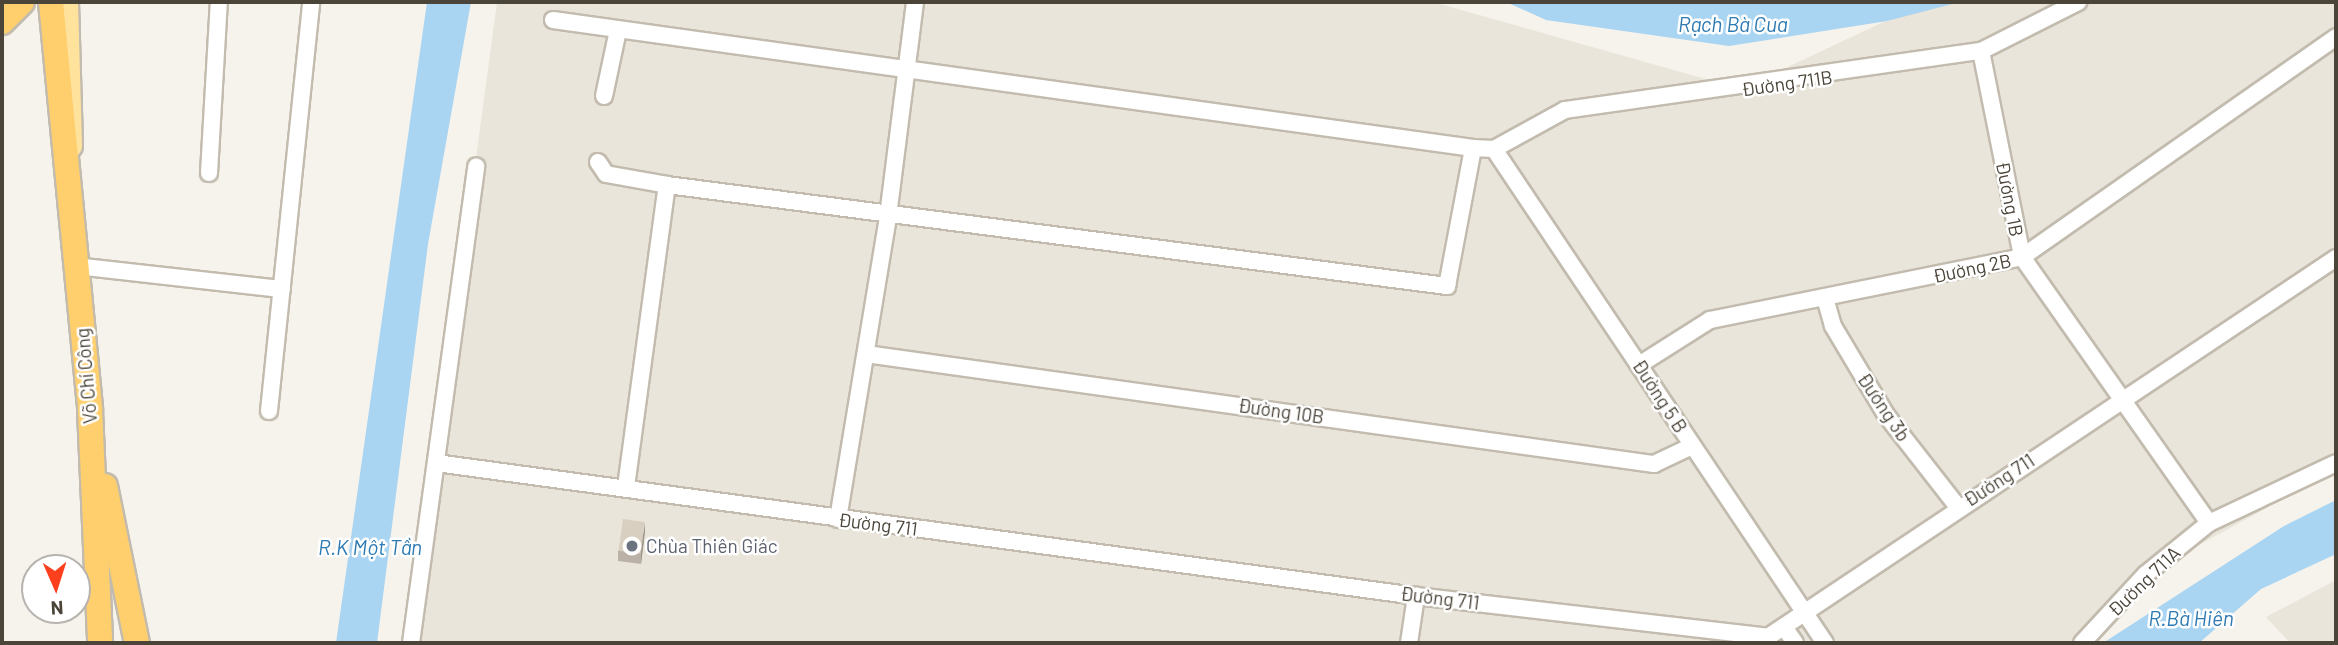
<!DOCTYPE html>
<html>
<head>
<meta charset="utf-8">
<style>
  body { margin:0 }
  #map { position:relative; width:2338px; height:645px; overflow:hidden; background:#f6f3ec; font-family:Barlow,sans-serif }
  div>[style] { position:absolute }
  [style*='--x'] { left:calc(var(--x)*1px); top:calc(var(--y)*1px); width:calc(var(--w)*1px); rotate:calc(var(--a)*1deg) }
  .residential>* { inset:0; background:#eae5da }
  .water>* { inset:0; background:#a9d4f2 }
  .roads { filter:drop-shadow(2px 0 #c2bbae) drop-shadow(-2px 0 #c2bbae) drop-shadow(0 2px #c2bbae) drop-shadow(0 -2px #c2bbae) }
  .minor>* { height:16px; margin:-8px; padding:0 8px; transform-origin:8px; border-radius:8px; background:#fff }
  .major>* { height:21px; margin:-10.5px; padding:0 10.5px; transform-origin:10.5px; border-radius:10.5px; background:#ffe39c }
  .highway>* { height:24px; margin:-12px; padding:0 12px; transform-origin:12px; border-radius:12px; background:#ffcf6e }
  .wall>* { inset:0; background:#bab2a6 }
  .shaded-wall>* { inset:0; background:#979187 }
  .building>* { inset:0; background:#d8cfc1; transform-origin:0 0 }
  .dots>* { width:19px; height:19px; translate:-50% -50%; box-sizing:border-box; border:4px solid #fff; border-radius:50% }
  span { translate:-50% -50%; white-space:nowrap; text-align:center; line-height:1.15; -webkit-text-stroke:5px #fff; paint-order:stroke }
  .street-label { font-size:19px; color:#4b4439 }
  .worship-label { font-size:19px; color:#5b616d }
  .left { translate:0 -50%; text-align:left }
  .water-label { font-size:21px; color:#2e7ab2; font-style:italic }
  .frame { position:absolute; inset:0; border:4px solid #4b4439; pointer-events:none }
  .north { position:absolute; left:21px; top:554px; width:70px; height:70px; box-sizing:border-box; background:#fff; border:2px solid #b7b4b0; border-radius:50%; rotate:177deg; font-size:19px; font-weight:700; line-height:28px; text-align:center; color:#4b4439 }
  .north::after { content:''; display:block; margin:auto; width:24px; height:32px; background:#fc3f1d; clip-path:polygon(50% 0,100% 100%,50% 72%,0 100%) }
</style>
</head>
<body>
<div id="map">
  <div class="residential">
    <i style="clip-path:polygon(497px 2px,1433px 2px,1741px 89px,1926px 2px,2336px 2px,2336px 470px,2146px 574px,2072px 643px,411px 643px)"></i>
    <i style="clip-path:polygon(2336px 580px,2336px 643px,2290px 643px,2266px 617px)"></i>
  </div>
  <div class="water">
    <i style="clip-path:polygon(427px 2px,471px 2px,428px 244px,377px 643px,336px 643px)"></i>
    <i style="clip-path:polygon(1506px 2px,1960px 2px,1887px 21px,1729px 46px,1546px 20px)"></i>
    <i style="clip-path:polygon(2336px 500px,2336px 554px,2261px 589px,2199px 643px,2103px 643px,2284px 526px)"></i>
  </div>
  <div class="roads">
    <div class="minor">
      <i style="--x:553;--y:20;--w:929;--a:7.92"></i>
      <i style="--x:1981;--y:51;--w:210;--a:78.7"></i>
      <i style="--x:2022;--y:257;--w:325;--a:54.9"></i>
      <i style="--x:604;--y:96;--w:67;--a:-78"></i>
      <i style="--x:1494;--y:149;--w:81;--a:-28.8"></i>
      <i style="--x:1565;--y:110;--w:420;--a:-8.1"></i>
      <i style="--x:1981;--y:51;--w:109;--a:-26.8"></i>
      <i style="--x:1494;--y:149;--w:595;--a:56.18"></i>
      <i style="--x:598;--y:162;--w:14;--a:56"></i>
      <i style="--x:606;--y:174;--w:62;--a:10.2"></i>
      <i style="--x:667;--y:185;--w:787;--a:7.38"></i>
      <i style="--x:1447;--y:286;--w:140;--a:-79.3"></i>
      <i style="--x:1473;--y:148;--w:21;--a:3"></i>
      <i style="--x:209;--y:173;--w:171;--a:-86.7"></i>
      <i style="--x:76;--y:266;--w:207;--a:6.4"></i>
      <i style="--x:1825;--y:298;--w:29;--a:74"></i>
      <i style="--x:1833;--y:326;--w:104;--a:59.2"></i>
      <i style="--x:1886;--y:415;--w:117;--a:52"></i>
      <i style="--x:866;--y:354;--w:796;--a:7.95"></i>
      <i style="--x:1654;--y:464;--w:42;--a:-25.3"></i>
      <i style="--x:1639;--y:365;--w:84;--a:-32.4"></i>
      <i style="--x:1710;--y:320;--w:318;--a:-11.4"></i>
      <i style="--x:2022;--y:257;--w:383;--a:-35"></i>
      <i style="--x:269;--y:411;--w:411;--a:-84.1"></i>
      <i style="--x:436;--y:463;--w:989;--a:7.73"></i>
      <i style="--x:1416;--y:596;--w:354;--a:6.6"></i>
      <i style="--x:1768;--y:637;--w:683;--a:-33.71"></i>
      <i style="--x:626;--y:487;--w:305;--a:-82.3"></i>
      <i style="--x:838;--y:519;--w:307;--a:-80.6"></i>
      <i style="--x:888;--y:216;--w:216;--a:-82.8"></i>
      <i style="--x:1784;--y:627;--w:19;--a:55"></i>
      <i style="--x:411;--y:643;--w:481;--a:-82.2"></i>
      <i style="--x:1409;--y:643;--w:48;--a:-81.5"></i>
      <i style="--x:2082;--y:643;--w:94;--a:-47.2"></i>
      <i style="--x:2146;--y:574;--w:81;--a:-39"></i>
      <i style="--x:2209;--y:523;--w:140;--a:-25.3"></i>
    </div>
    <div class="major">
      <i style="--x:67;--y:2;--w:144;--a:88.4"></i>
    </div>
    <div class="highway">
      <i style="--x:51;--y:2;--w:410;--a:84.5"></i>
      <i style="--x:90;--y:410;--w:233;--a:87.5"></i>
      <i style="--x:2;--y:22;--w:28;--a:-45"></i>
      <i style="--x:105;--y:486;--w:160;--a:78.5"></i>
    </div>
  </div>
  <div class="wall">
    <i style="clip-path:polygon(645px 531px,641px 564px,618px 561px,618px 551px)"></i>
  </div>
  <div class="shaded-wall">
    <i style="clip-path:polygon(645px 522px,645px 531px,641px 564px,641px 554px)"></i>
  </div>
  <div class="building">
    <i style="left:623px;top:519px;width:22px;height:32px;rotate:8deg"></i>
  </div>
  <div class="dots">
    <i style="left:632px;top:546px;background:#6b7280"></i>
  </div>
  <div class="street-label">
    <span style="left:1787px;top:83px;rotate:-8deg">Đường 711B</span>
    <span style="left:2010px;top:199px;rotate:79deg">Đường 1B</span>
    <span style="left:1972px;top:268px;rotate:-12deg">Đường 2B</span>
    <span style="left:86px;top:376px;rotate:-95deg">Võ Chí Công</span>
    <span style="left:1660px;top:396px;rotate:57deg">Đường 5 B</span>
    <span style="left:1884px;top:407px;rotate:56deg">Đường 3b</span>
    <span style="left:1281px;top:411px;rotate:8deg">Đường 10B</span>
    <span style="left:1999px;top:480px;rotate:-33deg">Đường 711</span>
    <span style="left:878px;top:524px;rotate:7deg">Đường 711</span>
    <span style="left:2144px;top:581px;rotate:-44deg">Đường 711A</span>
    <span style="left:1440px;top:598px;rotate:7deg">Đường 711</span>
  </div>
  <div class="worship-label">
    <span class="left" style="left:646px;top:546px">Chùa Thiên Giác</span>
  </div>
  <div class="water-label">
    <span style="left:1733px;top:24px">Rạch Bà Cua</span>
    <span style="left:370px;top:547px">R.K Một Tần</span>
    <span style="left:2191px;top:618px">R.Bà Hiên</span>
  </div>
  <div class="frame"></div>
  <div class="north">N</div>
</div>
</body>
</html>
